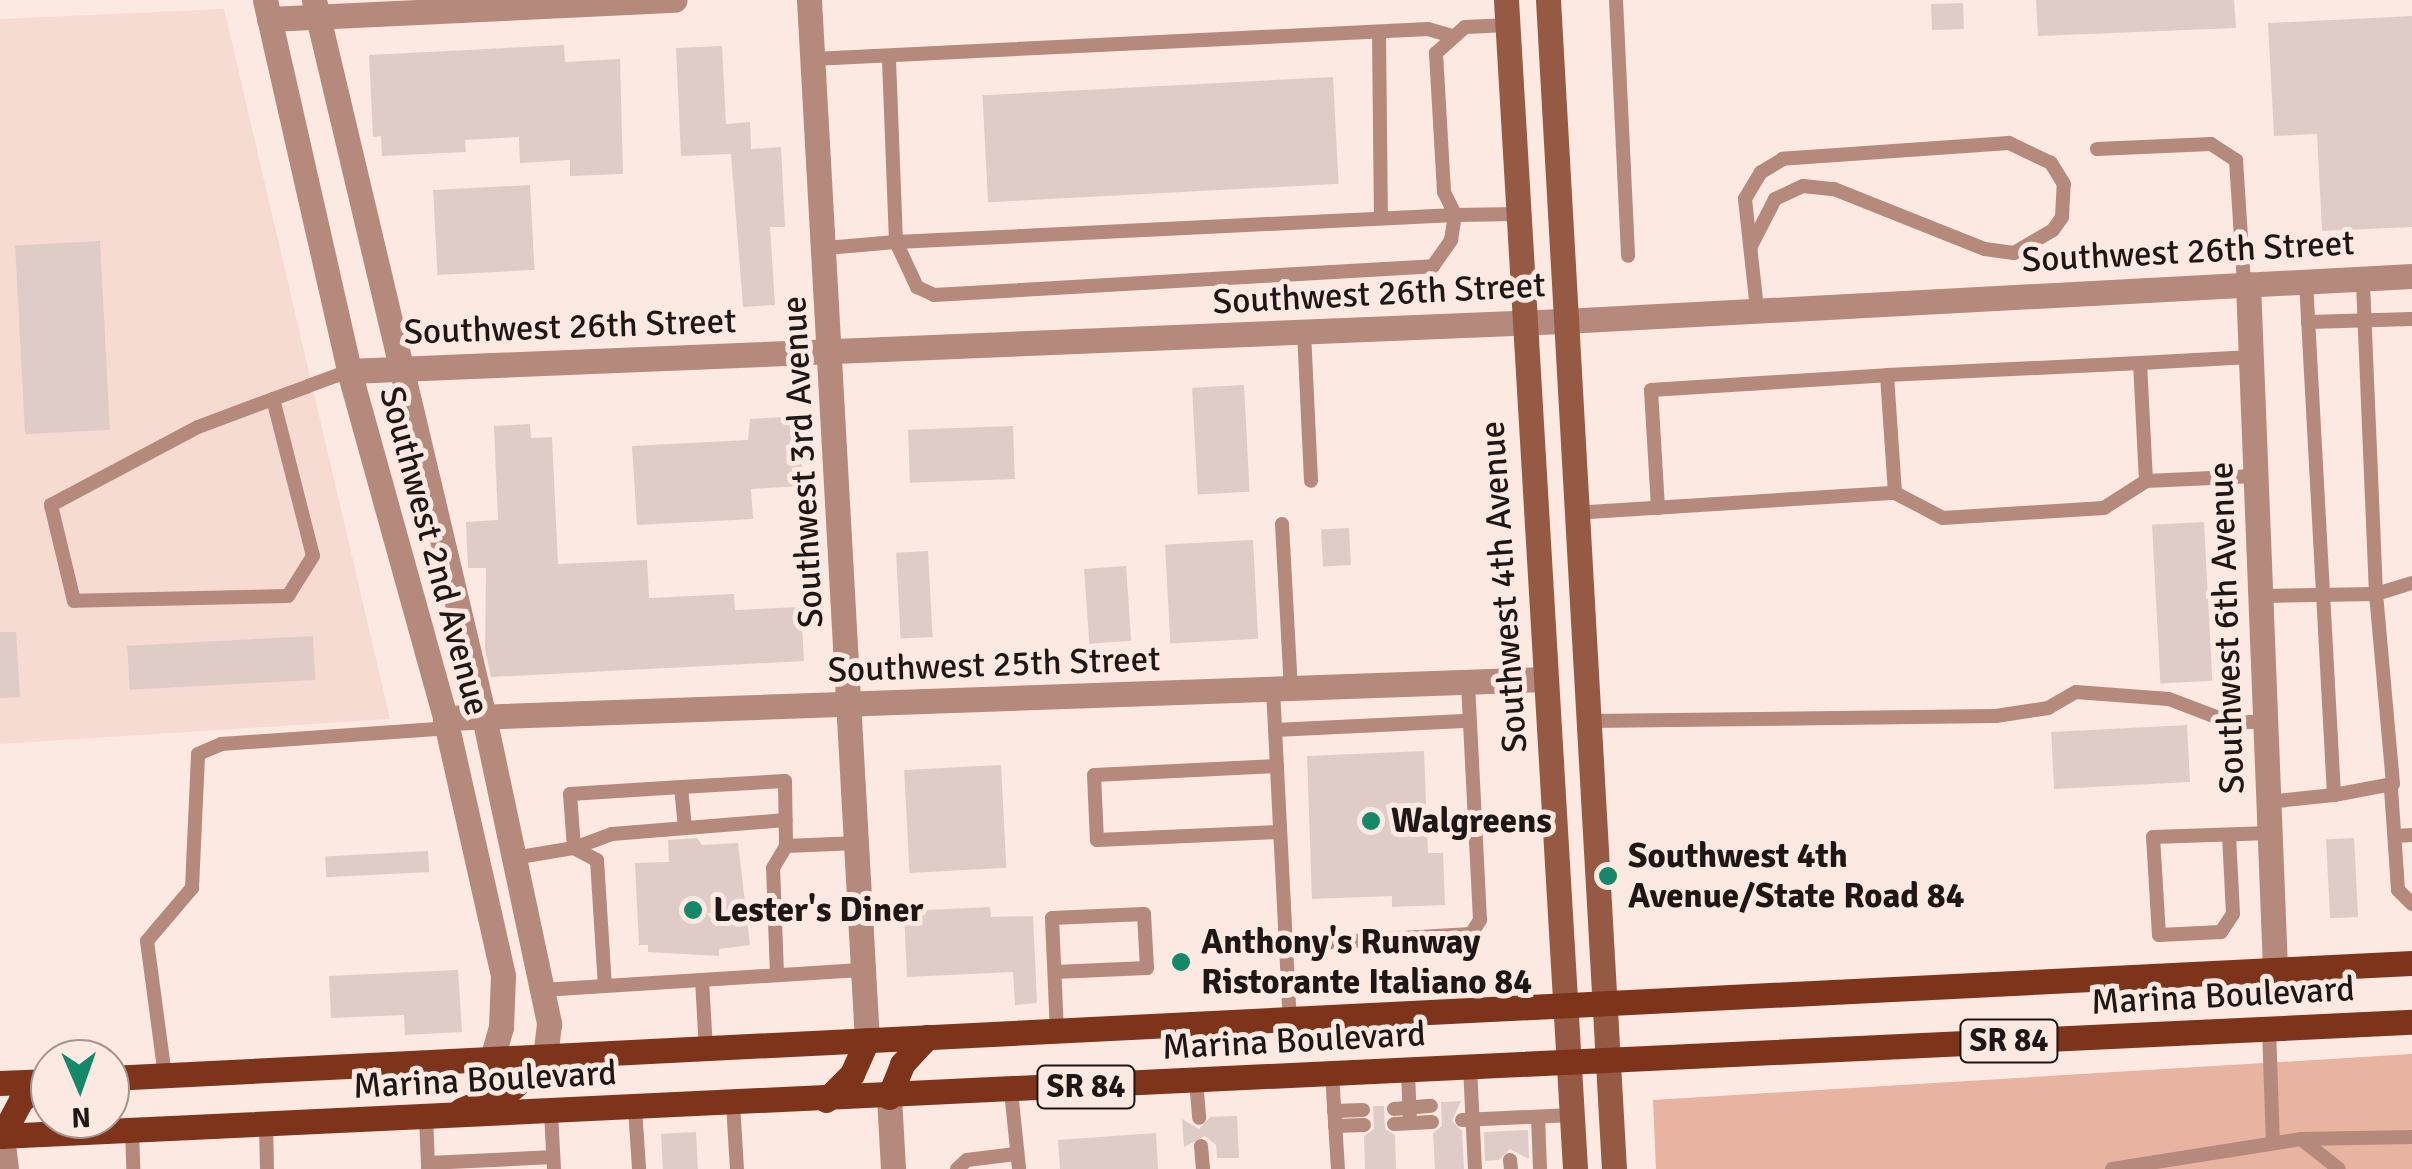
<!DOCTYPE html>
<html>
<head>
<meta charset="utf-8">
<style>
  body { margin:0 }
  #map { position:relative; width:2412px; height:1169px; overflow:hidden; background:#fce9e2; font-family:Signika,sans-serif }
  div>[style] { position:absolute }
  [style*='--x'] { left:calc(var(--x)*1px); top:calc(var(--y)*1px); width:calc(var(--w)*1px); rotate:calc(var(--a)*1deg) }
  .built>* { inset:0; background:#f6dbd2 }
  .green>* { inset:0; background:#e8b3a1 }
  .building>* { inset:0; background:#dfccc6; transform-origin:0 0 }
  .lane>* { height:14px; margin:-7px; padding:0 7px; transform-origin:7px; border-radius:7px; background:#b5897b }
  .street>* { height:25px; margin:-12.5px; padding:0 12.5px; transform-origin:12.5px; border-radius:12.5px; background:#b5897b }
  .secondary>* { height:25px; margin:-12.5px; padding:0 12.5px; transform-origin:12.5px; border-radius:12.5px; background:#965944 }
  .primary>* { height:25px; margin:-12.5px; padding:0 12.5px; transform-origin:12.5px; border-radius:12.5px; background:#7e341b }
  .dots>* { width:28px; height:28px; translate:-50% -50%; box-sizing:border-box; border:5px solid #fce9e2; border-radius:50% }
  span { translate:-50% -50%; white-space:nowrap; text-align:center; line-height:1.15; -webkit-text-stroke:10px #fce9e2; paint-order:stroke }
  .shield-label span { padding:2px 8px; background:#fce9e2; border:2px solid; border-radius:8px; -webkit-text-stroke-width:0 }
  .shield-label { font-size:32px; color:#1e1715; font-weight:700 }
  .street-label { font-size:35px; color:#1e1715 }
  .poi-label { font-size:35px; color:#1e1715; font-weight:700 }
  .left { translate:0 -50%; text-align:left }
  .north { position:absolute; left:30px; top:1039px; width:100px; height:100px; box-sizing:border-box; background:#fce9e2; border:2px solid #a39590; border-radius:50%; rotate:178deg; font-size:28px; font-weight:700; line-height:40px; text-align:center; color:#1e1715 }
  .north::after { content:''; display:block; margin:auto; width:35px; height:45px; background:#148869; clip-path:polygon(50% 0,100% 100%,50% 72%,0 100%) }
</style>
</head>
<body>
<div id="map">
  <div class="built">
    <i style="clip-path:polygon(224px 9px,390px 719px,0 744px,0 19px)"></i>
  </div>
  <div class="green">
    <i style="clip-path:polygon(2412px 1054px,2412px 1169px,1656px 1169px,1653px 1100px)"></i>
  </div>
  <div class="building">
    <i style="clip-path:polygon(2036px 0,2234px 0,2236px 28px,2038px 36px)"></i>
    <i style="left:1963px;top:3px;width:26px;height:32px;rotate:88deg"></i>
    <i style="clip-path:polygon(2412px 16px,2412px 227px,2322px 231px,2317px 134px,2274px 136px,2268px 23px)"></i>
    <i style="clip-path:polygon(564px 45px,565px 62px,620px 59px,623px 174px,570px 176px,570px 160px,520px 163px,519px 137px,465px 140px,466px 152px,382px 156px,381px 136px,373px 137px,369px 55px)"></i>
    <i style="clip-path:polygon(722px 46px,726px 124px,750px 122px,751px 149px,781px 147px,785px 227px,770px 227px,775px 305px,743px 307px,731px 154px,681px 156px,676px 48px)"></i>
    <i style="left:1333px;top:77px;width:107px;height:351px;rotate:87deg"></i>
    <i style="left:530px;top:185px;width:85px;height:97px;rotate:87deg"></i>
    <i style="left:100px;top:241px;width:189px;height:85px;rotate:87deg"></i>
    <i style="left:1244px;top:385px;width:107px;height:52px;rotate:87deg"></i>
    <i style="clip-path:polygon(799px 416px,803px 486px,751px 489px,753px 519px,637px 525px,632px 446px,748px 440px,750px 419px)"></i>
    <i style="clip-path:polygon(530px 424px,531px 438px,552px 437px,558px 564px,647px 560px,649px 598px,734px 594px,735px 610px,801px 607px,804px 661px,491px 677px,485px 650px,486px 568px,468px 568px,466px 522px,498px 520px,494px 426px)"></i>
    <i style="left:1013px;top:426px;width:53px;height:105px;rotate:88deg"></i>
    <i style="left:2204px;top:522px;width:159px;height:52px;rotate:87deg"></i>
    <i style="left:1349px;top:528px;width:37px;height:28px;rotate:87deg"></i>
    <i style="left:1253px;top:540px;width:99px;height:88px;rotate:87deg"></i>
    <i style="left:928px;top:551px;width:86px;height:32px;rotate:87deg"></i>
    <i style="left:1126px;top:566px;width:75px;height:42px;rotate:86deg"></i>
    <i style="clip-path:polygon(0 632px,16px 632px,20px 697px,0 698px)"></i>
    <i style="left:313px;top:636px;width:44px;height:186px;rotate:87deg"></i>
    <i style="left:2187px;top:725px;width:57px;height:136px;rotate:87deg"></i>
    <i style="clip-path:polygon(1424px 751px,1428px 853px,1443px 853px,1445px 905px,1392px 907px,1392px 896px,1312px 899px,1307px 756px)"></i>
    <i style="left:1001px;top:765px;width:103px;height:97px;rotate:87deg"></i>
    <i style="clip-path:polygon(697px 838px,702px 845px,738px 843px,750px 945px,719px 949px,719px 956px,648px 952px,648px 945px,639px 945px,635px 863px,669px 862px,668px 840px)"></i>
    <i style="left:2354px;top:838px;width:79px;height:28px;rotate:87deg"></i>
    <i style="left:428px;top:851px;width:21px;height:103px;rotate:87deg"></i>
    <i style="clip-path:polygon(990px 907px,991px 917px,1033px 916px,1037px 1003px,1015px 1005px,1013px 972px,907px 977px,904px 911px)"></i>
    <i style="clip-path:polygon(458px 970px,462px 1032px,405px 1035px,404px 1015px,331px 1018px,329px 976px)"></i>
    <i style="clip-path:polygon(1461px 1101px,1452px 1121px,1462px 1131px,1464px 1169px,1435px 1169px,1433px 1133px,1442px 1126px,1441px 1102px)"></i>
    <i style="clip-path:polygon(1373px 1106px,1384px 1106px,1385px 1129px,1395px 1135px,1396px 1169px,1365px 1169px,1364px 1136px,1374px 1129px)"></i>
    <i style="clip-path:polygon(1237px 1116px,1239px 1158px,1217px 1158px,1216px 1145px,1205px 1136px,1184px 1147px,1182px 1119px,1199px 1129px,1210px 1117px)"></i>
    <i style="clip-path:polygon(1528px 1130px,1529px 1159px,1510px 1149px,1499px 1160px,1485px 1161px,1484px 1132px)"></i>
    <i style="left:696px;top:1132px;width:37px;height:35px;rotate:87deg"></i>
    <i style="clip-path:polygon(1156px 1133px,1158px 1169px,1060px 1169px,1058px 1140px)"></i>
  </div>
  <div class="lane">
    <i style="--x:1616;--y:0;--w:256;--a:87.3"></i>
    <i style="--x:1508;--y:25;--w:43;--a:177.3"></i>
    <i style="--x:1465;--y:27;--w:39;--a:138"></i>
    <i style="--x:1436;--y:53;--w:139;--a:86.7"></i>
    <i style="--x:1444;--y:192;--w:25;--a:64"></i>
    <i style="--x:1455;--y:215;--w:62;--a:-0.9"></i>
    <i style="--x:1379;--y:33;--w:185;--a:89.4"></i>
    <i style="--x:813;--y:59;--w:616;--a:-2.79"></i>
    <i style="--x:1428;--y:29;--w:26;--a:16"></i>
    <i style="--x:2097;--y:149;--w:114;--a:-2.5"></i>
    <i style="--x:2211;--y:144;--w:30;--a:33"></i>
    <i style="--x:2236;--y:160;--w:124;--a:86.3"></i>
    <i style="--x:1751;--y:246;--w:53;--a:-62.9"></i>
    <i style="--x:1775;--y:199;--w:31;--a:-25"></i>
    <i style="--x:1803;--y:186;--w:31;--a:6"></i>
    <i style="--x:1834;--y:189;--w:162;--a:21.7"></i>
    <i style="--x:1985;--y:249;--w:29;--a:8"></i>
    <i style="--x:2014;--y:253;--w:45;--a:-30.5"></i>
    <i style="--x:2053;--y:230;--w:16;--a:-55"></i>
    <i style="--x:2062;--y:217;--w:33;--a:-87"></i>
    <i style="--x:2064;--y:184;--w:25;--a:-122"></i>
    <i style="--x:2051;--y:163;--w:47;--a:-154.5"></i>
    <i style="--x:2009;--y:143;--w:227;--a:176"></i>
    <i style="--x:1783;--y:159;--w:26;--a:149"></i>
    <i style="--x:1761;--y:172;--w:31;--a:121"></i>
    <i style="--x:1745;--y:199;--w:112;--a:83.8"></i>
    <i style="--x:826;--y:248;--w:70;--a:-4.9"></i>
    <i style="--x:896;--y:242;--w:50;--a:65"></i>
    <i style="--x:917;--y:287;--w:19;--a:25"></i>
    <i style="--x:934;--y:295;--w:500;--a:-3.3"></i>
    <i style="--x:1433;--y:266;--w:32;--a:-55"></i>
    <i style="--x:1451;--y:240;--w:25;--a:-81"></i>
    <i style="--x:1455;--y:215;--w:560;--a:177.23"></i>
    <i style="--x:896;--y:242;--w:186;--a:-92.2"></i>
    <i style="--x:2308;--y:322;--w:104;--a:-1.7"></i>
    <i style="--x:1304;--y:332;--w:149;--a:87.3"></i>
    <i style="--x:273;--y:399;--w:162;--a:75.7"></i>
    <i style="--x:313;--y:556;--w:47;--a:122"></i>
    <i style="--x:288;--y:596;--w:214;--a:178.7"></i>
    <i style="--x:74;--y:601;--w:99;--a:-103.5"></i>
    <i style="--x:51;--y:505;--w:166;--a:-28"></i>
    <i style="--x:198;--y:427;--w:80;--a:-20.5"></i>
    <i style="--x:273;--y:399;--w:37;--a:-20"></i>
    <i style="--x:308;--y:386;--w:44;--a:-20.1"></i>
    <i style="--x:2146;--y:481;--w:118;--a:-92.9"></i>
    <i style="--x:2140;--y:363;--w:111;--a:-3.1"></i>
    <i style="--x:1895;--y:493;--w:118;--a:-93.9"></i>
    <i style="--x:1887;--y:375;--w:253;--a:-2.7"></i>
    <i style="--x:1658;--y:508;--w:118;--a:-93.4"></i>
    <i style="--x:1651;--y:390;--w:236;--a:-3.6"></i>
    <i style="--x:1573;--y:513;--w:323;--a:-3.6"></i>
    <i style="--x:1895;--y:493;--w:54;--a:27.5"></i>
    <i style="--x:1943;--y:518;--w:161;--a:-3.6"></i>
    <i style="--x:2104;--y:508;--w:50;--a:-32.7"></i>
    <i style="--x:2146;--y:481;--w:110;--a:-2.6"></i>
    <i style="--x:1282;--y:524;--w:165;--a:86.9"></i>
    <i style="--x:2261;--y:596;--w:115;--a:-1"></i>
    <i style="--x:2376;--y:594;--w:316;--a:-92.4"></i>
    <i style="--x:1273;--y:689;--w:332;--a:87.1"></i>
    <i style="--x:1589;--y:721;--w:407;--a:-0.7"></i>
    <i style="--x:1996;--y:716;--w:53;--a:-8.7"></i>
    <i style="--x:2048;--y:708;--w:32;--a:-30"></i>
    <i style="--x:2076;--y:692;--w:93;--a:4.3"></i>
    <i style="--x:2169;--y:699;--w:67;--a:20.9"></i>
    <i style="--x:2232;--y:723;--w:33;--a:-3"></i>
    <i style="--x:1275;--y:730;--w:194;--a:-2.7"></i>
    <i style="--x:1277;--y:766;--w:183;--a:177.2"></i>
    <i style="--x:1094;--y:775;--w:65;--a:87.4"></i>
    <i style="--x:1097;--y:840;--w:183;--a:-2.5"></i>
    <i style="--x:681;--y:787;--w:104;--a:-3.3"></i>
    <i style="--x:785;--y:781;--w:65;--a:89.1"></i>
    <i style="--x:2391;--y:789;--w:101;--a:86"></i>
    <i style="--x:2398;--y:890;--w:20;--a:45"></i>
    <i style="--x:2334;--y:795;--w:60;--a:-10.6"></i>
    <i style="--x:2393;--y:784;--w:191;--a:-95.1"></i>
    <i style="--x:2376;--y:594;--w:38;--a:-17"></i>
    <i style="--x:2268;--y:802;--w:66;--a:-6.1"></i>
    <i style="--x:2334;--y:795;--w:515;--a:-93.12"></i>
    <i style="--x:685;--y:828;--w:41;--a:-95.6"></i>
    <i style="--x:681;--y:787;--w:111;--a:176.4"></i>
    <i style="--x:570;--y:794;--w:54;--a:85.8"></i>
    <i style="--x:574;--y:848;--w:40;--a:-20.2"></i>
    <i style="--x:612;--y:834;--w:174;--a:-4.6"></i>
    <i style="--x:2229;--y:835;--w:79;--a:87.1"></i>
    <i style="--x:2233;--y:914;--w:22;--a:124"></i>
    <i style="--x:2221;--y:932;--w:62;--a:177.2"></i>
    <i style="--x:2159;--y:935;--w:98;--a:-93.5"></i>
    <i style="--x:2153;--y:837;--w:117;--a:-2"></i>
    <i style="--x:2395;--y:836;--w:17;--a:-3"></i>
    <i style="--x:514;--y:858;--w:61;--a:-9.5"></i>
    <i style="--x:574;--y:848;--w:26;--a:28"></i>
    <i style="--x:597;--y:860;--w:126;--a:86.4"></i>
    <i style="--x:1286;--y:945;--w:185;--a:-3.4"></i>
    <i style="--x:1471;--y:934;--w:17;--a:-57"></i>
    <i style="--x:1480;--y:920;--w:238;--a:-92.9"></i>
    <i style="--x:1055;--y:972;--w:92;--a:-2.5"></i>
    <i style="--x:1147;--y:968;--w:54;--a:-93.2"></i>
    <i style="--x:1144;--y:914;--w:92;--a:177.5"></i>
    <i style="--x:1052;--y:918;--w:113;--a:87.5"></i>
    <i style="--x:777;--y:975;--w:107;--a:-92.1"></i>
    <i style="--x:773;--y:868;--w:26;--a:-59"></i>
    <i style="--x:786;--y:846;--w:72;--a:-2.4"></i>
    <i style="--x:702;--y:980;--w:69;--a:86.7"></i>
    <i style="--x:542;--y:990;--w:323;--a:-3.6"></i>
    <i style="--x:2269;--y:1029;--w:113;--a:88"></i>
    <i style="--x:1470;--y:1067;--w:102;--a:87.2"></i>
    <i style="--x:1408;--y:1071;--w:52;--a:87.8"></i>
    <i style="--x:1332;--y:1074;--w:95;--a:86.4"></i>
    <i style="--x:165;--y:1076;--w:136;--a:-97.6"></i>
    <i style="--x:147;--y:941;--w:70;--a:-49.7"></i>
    <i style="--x:192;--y:888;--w:134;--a:-87.4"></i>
    <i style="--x:198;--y:754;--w:25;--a:-23"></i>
    <i style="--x:221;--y:744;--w:227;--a:-4"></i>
    <i style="--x:1196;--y:1081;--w:37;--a:85"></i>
    <i style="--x:1011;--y:1091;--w:78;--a:84.1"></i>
    <i style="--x:733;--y:1104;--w:65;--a:86.5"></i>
    <i style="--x:635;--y:1108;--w:61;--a:86.2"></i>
    <i style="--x:1394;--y:1109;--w:37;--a:-5"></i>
    <i style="--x:1334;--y:1111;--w:29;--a:-2"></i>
    <i style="--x:551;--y:1112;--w:57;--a:87"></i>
    <i style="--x:1538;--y:1117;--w:52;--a:87.8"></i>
    <i style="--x:426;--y:1118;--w:45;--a:87.5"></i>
    <i style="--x:1462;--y:1120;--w:111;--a:-2.6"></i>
    <i style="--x:1394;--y:1124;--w:38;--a:-3"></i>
    <i style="--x:266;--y:1125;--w:44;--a:88.7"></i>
    <i style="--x:1335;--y:1126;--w:29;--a:-2"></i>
    <i style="--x:132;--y:1131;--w:38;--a:88"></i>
    <i style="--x:2302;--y:1139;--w:110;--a:-1"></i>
    <i style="--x:1201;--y:1146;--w:23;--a:85"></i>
    <i style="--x:1510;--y:1160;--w:9;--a:84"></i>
    <i style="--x:428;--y:1169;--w:6;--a:-90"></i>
    <i style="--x:428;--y:1163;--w:125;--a:-2.7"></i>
    <i style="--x:957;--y:1169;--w:13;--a:-42"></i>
    <i style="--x:967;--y:1160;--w:49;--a:-7"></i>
    <i style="--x:2112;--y:1169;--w:191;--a:-9"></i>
    <i style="--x:2301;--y:1139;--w:48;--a:38.3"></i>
  </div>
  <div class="street">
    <i style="--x:265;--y:0;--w:380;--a:77.2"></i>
    <i style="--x:349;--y:371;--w:360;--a:74.5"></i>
    <i style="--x:445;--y:718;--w:264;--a:77.3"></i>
    <i style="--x:503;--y:976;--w:51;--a:92.2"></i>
    <i style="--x:501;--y:1027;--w:36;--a:106"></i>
    <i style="--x:314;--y:0;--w:737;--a:76.66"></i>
    <i style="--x:484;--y:717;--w:314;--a:78"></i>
    <i style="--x:549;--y:1024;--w:35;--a:97"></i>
    <i style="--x:809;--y:0;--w:1042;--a:86.81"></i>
    <i style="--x:269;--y:19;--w:406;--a:-2.7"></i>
    <i style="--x:2248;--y:284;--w:686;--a:87.74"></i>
    <i style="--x:349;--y:371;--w:1216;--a:-2.36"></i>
    <i style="--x:1564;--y:321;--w:849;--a:-3.04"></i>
    <i style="--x:445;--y:718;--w:1101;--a:-2.03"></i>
    <i style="--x:889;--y:1097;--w:72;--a:86.8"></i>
    <i style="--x:2;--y:1136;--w:33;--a:83"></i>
  </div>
  <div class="secondary">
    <i style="--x:1506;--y:0;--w:1171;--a:86.62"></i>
    <i style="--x:1548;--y:0;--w:1171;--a:86.77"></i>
  </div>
  <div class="primary">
    <i style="--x:110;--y:1078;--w:2305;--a:-2.86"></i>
    <i style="--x:0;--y:1083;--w:50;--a:-2.3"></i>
    <i style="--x:889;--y:1097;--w:35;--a:-68"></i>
    <i style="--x:902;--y:1064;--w:37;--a:-47"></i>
    <i style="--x:826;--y:1100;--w:37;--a:-45"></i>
    <i style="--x:852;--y:1074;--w:37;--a:-66"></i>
    <i style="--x:461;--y:1110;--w:54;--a:-22.8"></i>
    <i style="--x:511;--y:1089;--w:45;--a:-41.4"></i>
    <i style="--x:0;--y:1136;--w:2415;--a:-2.71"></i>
    <i style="--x:2;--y:1136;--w:41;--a:-62.2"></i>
    <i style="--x:21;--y:1100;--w:34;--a:-34"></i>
  </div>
  <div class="dots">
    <i style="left:1371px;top:821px;background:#148869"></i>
    <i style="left:1608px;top:876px;background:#148869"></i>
    <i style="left:693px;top:910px;background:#148869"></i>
    <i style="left:1181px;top:962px;background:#148869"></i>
  </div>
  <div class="shield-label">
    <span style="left:2009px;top:1041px">SR 84</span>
    <span style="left:1086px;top:1087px">SR 84</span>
  </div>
  <div class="street-label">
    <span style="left:2188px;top:252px;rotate:-3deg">Southwest 26th Street</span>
    <span style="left:1379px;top:294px;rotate:-3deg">Southwest 26th Street</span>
    <span style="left:570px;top:327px;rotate:-2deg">Southwest 26th Street</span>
    <span style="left:803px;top:462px;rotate:-93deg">Southwest 3rd Avenue</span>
    <span style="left:434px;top:551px;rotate:75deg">Southwest 2nd Avenue</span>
    <span style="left:1504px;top:587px;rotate:-94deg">Southwest 4th Avenue</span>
    <span style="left:2227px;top:628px;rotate:-92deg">Southwest 6th Avenue</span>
    <span style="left:994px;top:665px;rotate:-2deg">Southwest 25th Street</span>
    <span style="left:2223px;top:996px;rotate:-3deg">Marina Boulevard</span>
    <span style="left:1294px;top:1041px;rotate:-3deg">Marina Boulevard</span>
    <span style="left:485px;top:1080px;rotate:-3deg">Marina Boulevard</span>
  </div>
  <div class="poi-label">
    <span class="left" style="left:1391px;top:821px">Walgreens</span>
    <span class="left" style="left:1628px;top:876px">Southwest 4th<br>Avenue/State Road 84</span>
    <span class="left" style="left:713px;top:910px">Lester's Diner</span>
    <span class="left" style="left:1201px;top:962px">Anthony's Runway<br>Ristorante Italiano 84</span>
  </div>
  <div class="north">N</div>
</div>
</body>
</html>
